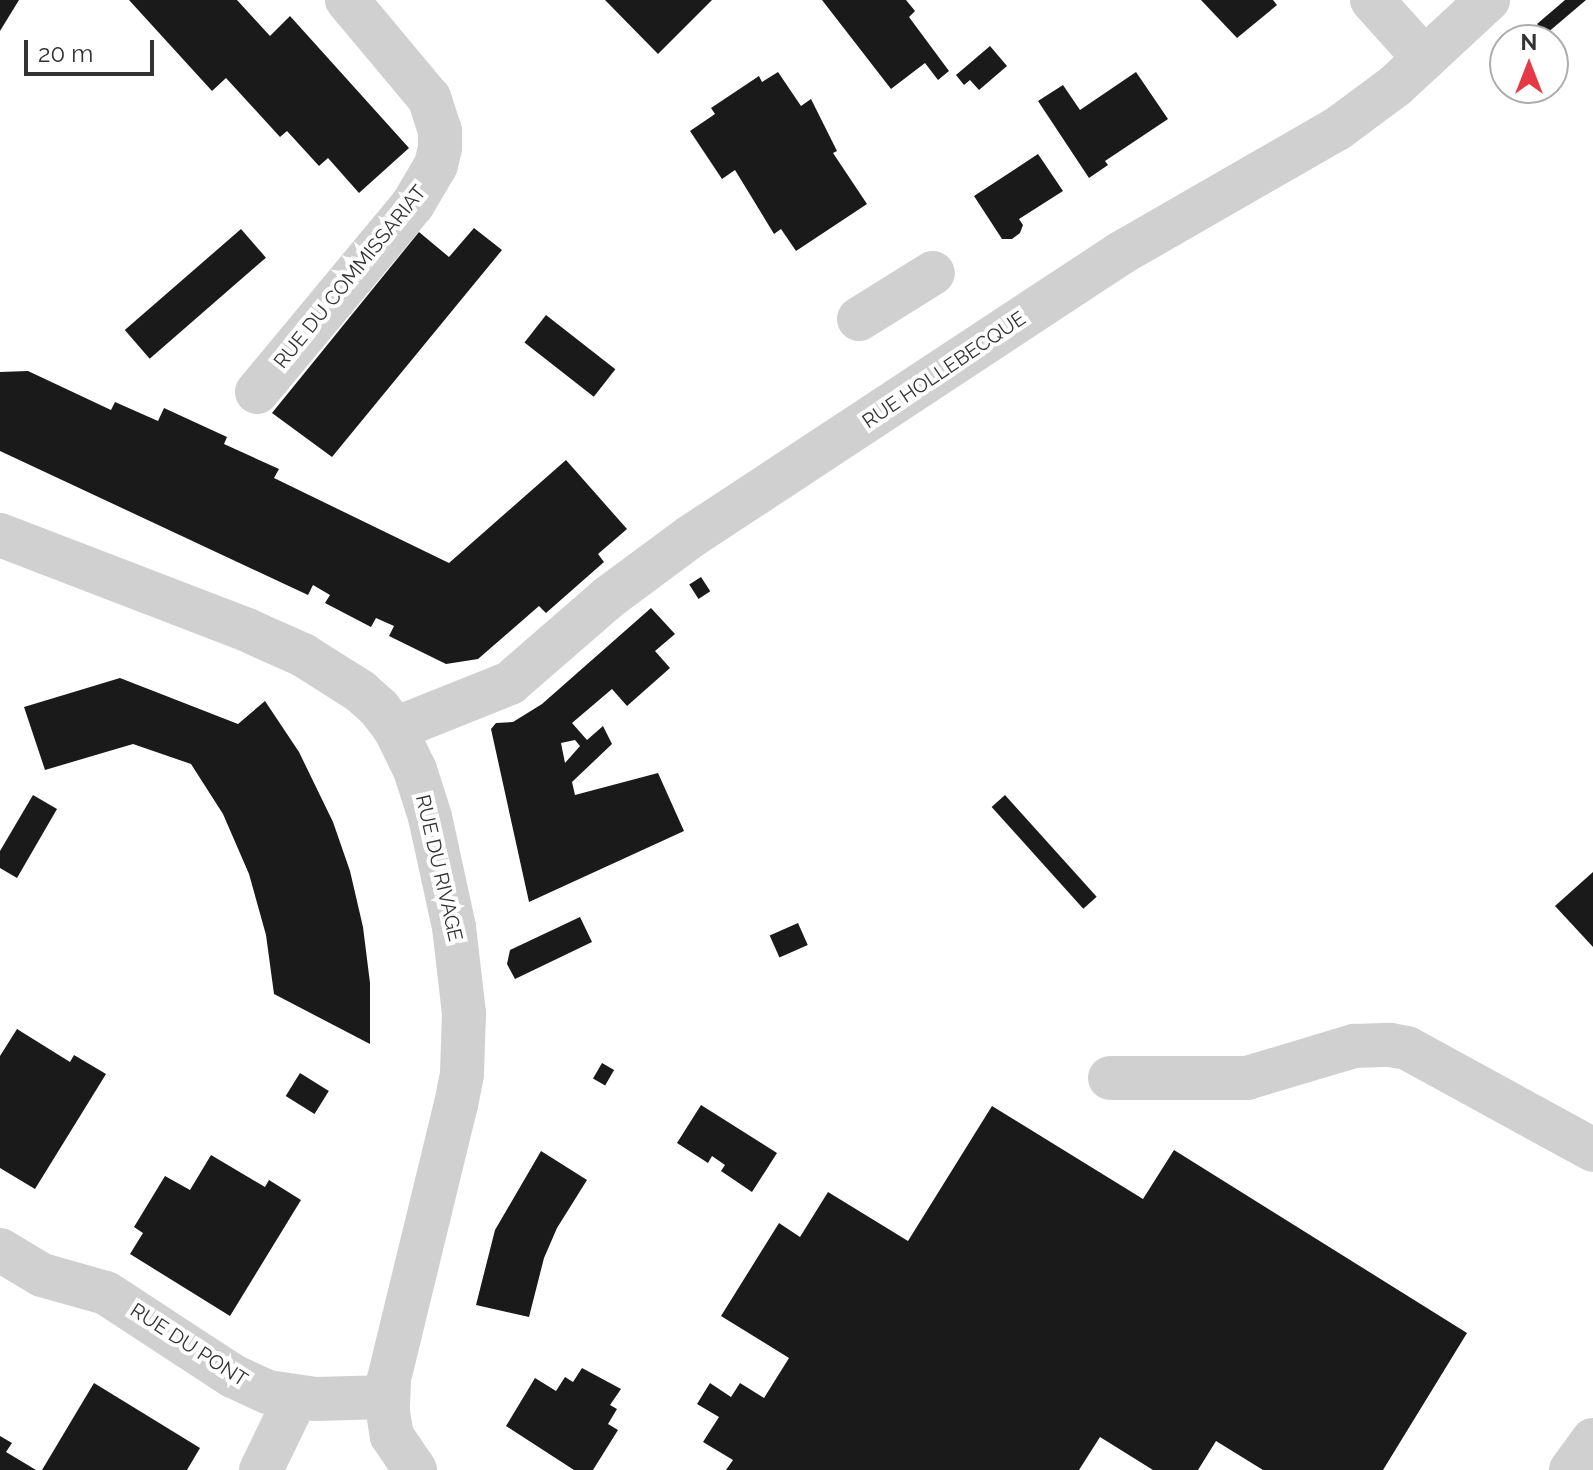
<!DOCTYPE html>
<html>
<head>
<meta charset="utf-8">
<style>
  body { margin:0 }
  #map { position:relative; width:1593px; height:1470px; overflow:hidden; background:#fff; font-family:Raleway,sans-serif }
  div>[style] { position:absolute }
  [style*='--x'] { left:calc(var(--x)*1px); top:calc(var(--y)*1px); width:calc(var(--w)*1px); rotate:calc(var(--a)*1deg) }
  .building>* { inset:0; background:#1a1a1a; transform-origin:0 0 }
  .minor>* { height:44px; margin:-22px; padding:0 22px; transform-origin:22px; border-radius:22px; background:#d0d0d0 }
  span { translate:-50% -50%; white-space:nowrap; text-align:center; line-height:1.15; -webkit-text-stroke:8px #fff; paint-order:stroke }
  .street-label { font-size:20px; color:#333 }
  .north { position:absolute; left:1489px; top:24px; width:80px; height:80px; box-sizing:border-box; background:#fff; border:2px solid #adadad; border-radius:50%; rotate:0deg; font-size:22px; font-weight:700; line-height:32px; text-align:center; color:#333 }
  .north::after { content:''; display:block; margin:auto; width:28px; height:36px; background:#e63946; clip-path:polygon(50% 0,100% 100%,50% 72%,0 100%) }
  .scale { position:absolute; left:24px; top:40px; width:130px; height:36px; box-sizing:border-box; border:4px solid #333; border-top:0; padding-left:10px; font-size:24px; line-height:28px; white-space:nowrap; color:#333; -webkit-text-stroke:6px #fff; paint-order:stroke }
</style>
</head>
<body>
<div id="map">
  <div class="building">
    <i style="clip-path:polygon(0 0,19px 0,0 31px)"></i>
    <i style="clip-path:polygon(129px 0,237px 0,270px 36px,290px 16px,409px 148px,359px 193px,328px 158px,319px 166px,287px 131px,280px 137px,226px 78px,212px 91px)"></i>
    <i style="clip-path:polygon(605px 0,712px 0,658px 54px)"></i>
    <i style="clip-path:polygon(822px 0,906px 0,915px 11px,909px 17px,949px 71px,938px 80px,925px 63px,891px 89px)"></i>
    <i style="clip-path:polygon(1201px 0,1273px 0,1277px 5px,1237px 38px)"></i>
    <i style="clip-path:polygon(1565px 0,1586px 0,1546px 34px,1537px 24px)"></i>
    <i style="clip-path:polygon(990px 46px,1007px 66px,979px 90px,970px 80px,964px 85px,956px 75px)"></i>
    <i style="clip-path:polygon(778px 72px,801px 106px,811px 99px,837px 151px,833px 153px,867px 204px,796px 251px,781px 229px,774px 234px,735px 170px,722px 179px,690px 131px,715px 114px,711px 108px,759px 76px,762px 82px)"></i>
    <i style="clip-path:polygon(1136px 72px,1168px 119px,1105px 161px,1108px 165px,1089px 178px,1038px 101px,1063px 85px,1080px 110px)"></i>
    <i style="clip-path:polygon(1038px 154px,1063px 191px,1019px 219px,1023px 225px,1020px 233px,1012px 239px,1002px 239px,974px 196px)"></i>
    <i style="clip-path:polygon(474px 228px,502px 250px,332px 457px,272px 413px,419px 232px,449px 257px)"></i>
    <i style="left:241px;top:229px;width:38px;height:154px;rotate:49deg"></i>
    <i style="left:546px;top:315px;width:88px;height:35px;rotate:38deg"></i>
    <i style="clip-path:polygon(28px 371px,111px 410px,115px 402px,158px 421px,164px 408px,227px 437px,224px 444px,279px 469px,274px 478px,449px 563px,566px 460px,627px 529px,598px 554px,604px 562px,546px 613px,539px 606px,478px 659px,446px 664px,389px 636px,394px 626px,376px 618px,371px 627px,325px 603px,330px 595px,313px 585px,308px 595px,0 451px,0 372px)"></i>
    <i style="left:701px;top:577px;width:17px;height:14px;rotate:57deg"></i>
    <i style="clip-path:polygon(evenodd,651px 608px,675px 634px,655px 651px,670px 668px,627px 706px,612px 689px,572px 723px,587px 740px,603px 726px,612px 744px,572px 782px,575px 795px,658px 773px,684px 831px,529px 902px,491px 729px,496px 723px,513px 722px,542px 704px,651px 608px,575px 740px,580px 746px,565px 763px,561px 743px,575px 740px)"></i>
    <i style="clip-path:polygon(120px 678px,238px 724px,265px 701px,299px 752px,333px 822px,350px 871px,363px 927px,370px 983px,370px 1044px,274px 994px,266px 935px,249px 874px,223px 814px,191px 764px,133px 744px,45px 770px,24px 707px)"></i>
    <i style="clip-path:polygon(33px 795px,57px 809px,17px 878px,0 868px,0 851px)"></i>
    <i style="left:1005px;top:795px;width:137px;height:18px;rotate:48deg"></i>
    <i style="clip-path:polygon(1593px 872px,1593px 947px,1555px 906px)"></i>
    <i style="clip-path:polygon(580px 917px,592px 942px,515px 979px,507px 964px,510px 950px)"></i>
    <i style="left:798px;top:923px;width:24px;height:31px;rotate:66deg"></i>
    <i style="clip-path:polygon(17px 1029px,70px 1062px,74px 1055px,106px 1074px,35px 1189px,0 1168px,0 1056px)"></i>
    <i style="left:602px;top:1063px;width:14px;height:18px;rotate:30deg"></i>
    <i style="left:300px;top:1073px;width:34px;height:27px;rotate:32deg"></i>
    <i style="clip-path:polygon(701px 1105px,777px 1153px,752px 1192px,721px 1171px,725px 1165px,712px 1156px,708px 1163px,677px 1143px)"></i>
    <i style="clip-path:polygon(992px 1106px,1143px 1199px,1174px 1150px,1467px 1333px,1383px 1470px,1263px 1470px,1216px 1441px,1198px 1470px,1153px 1470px,1100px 1437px,1079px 1470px,726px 1470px,733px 1460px,703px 1442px,719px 1417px,697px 1404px,710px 1383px,731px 1397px,740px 1383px,764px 1398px,789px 1358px,721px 1316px,779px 1223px,800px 1237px,828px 1192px,908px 1241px)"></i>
    <i style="clip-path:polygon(541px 1151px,587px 1180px,557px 1228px,544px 1258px,529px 1317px,476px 1305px,495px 1230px)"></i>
    <i style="clip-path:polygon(211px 1155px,265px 1187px,269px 1180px,301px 1200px,230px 1316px,130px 1254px,143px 1233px,134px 1227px,165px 1176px,190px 1190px)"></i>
    <i style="clip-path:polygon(582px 1368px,621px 1389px,610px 1405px,617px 1409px,608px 1424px,618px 1430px,593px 1470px,574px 1470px,506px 1426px,535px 1378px,556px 1391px,565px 1377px,573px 1382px)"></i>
    <i style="clip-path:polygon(94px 1383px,200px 1448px,187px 1470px,42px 1470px)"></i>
    <i style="clip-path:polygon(0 1436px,12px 1443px,6px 1452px,36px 1470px,0 1470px)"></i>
  </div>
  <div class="minor">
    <i style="--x:1372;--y:0;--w:79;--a:48.1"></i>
    <i style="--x:859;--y:319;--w:87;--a:-31.9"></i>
    <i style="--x:257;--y:392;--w:244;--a:-50.3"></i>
    <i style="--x:413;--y:204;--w:45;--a:-59.5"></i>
    <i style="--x:436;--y:165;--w:18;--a:-77"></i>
    <i style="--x:440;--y:147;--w:16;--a:-90"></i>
    <i style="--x:440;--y:131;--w:35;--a:-108"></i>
    <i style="--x:429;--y:98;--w:128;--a:-129.9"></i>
    <i style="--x:0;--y:535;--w:265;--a:21"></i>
    <i style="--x:247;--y:630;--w:61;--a:24.1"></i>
    <i style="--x:303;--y:655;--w:67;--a:32.3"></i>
    <i style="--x:360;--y:691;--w:25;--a:42"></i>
    <i style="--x:379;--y:708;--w:26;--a:53"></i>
    <i style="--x:395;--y:729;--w:46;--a:64"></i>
    <i style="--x:415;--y:770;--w:49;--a:72.3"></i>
    <i style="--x:430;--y:817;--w:113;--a:77.7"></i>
    <i style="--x:454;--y:927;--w:87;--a:83.4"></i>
    <i style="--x:464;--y:1013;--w:61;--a:91.9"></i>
    <i style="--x:462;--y:1074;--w:31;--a:101"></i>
    <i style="--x:456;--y:1104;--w:283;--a:103.7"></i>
    <i style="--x:389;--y:1379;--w:33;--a:92"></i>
    <i style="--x:388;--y:1412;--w:24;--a:81"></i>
    <i style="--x:392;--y:1436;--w:41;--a:55.9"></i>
    <i style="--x:395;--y:729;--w:124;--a:-21.8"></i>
    <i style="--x:510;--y:683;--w:131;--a:-41"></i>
    <i style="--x:609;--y:597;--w:101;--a:-36.5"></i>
    <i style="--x:690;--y:537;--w:516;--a:-33.38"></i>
    <i style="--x:1121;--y:253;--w:249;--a:-29.9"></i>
    <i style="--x:1337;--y:129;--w:72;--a:-36.6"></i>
    <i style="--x:1395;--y:86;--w:127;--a:-42.8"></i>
    <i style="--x:1110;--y:1078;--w:137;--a:0"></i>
    <i style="--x:1247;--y:1078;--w:112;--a:-16.7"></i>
    <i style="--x:1354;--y:1046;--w:36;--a:-2"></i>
    <i style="--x:1390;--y:1045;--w:17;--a:10"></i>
    <i style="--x:1407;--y:1048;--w:212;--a:28.7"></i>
    <i style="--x:0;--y:1250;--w:49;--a:30.8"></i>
    <i style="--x:42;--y:1275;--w:66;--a:15.7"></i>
    <i style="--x:106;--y:1293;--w:152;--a:33.2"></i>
    <i style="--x:233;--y:1376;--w:38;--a:25"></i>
    <i style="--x:268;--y:1392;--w:48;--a:8.5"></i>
    <i style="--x:315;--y:1399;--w:73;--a:-1.6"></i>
    <i style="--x:261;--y:1470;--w:80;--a:-64.1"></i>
    <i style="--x:1571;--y:1470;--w:37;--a:-54"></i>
  </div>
  <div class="street-label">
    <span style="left:350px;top:277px;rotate:-51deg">RUE DU COMMISSARIAT</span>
    <span style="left:944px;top:370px;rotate:-34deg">RUE HOLLEBECQUE</span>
    <span style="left:439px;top:868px;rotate:77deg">RUE DU RIVAGE</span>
    <span style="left:189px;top:1345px;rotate:33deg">RUE DU PONT</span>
  </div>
  <div class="north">N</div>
  <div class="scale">20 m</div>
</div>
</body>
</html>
